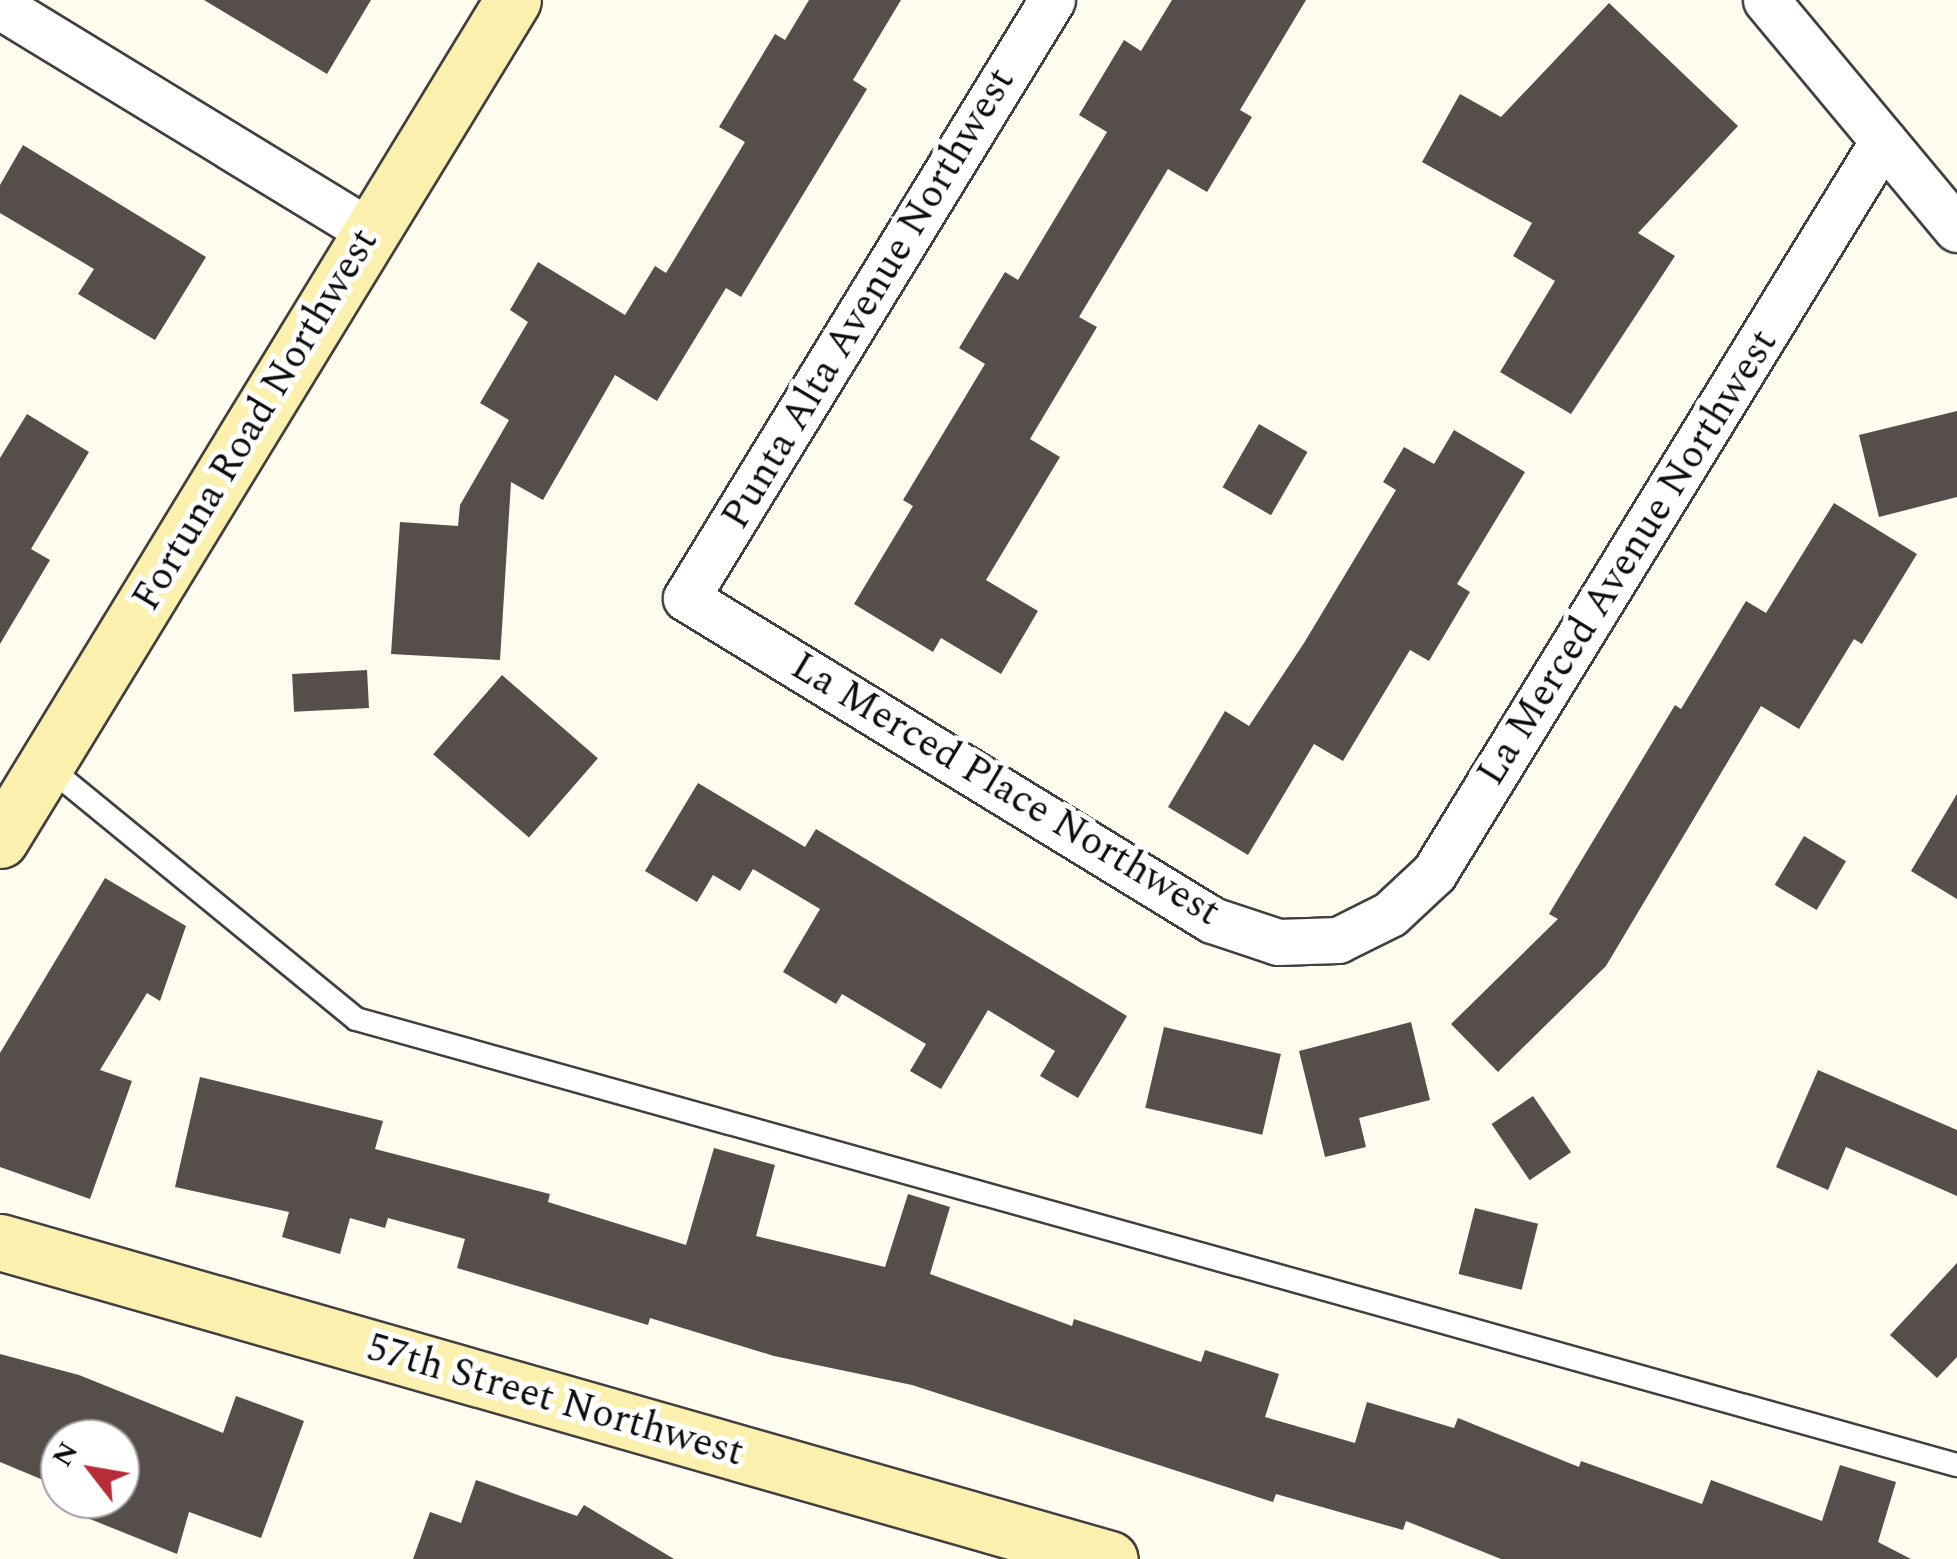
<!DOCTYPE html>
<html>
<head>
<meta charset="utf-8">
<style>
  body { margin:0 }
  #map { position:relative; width:1957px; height:1559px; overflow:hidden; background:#fefbef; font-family:Spectral,serif }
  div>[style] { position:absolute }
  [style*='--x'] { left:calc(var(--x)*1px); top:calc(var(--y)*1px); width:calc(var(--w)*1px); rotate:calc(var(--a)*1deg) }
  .building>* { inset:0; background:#564e4a; transform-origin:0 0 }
  .roads { filter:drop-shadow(2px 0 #404040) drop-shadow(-2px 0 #404040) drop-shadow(0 2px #404040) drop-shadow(0 -2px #404040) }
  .lane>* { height:22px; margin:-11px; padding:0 11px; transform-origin:11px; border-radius:11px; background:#fff }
  .street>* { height:45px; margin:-22.5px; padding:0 22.5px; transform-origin:22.5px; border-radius:22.5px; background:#fff }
  .secondary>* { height:55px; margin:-27.5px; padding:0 27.5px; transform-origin:27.5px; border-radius:27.5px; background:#fbf0ad }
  span { translate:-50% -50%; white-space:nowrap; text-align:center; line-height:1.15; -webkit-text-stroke:10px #fff; paint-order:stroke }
  .street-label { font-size:40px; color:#0d0d0d }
  .north { position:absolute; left:40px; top:1419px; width:100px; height:100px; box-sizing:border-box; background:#fff; border:2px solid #9e9e9e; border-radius:50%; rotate:301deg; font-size:28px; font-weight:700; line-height:40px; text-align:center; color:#0d0d0d }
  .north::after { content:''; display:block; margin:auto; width:35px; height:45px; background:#b72c36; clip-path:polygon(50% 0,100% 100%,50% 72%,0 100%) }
</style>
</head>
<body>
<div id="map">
  <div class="building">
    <i style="clip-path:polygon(204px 0,371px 0,327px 74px)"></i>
    <i style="clip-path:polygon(809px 0,901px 0,853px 80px,867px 89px,741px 297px,726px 288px,657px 401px,615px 375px,543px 500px,511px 482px,500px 660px,391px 654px,400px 522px,458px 526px,460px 505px,509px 420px,480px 403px,528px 322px,510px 310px,538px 262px,625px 315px,655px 266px,666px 273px,745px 142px,719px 127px,775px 34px,785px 40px)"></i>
    <i style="clip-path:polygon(1172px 0,1306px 0,1240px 110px,1252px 117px,1207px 192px,1168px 169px,1079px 317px,1097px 327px,1030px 439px,1060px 457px,986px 580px,1038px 611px,1001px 674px,941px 638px,933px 652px,854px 604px,913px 506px,903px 500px,985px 364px,959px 348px,1005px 272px,1018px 280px,1107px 132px,1079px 115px,1124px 40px,1141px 51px)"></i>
    <i style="clip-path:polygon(1609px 3px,1738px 126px,1638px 233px,1675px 256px,1571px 414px,1500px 372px,1555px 281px,1513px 256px,1532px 223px,1422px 162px,1460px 94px,1501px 117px)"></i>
    <i style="clip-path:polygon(23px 145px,206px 257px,155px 340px,78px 294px,94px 269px,0 213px,0 185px)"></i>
    <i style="clip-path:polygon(1957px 411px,1957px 497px,1879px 517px,1859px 435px)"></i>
    <i style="clip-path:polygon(27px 414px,89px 452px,31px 549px,50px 560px,0 644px,0 458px)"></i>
    <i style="left:1259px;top:424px;width:56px;height:73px;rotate:30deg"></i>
    <i style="clip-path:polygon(1454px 430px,1525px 472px,1457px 584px,1470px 592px,1429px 661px,1410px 650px,1343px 761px,1314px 744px,1248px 855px,1168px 807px,1225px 711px,1249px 726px,1304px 643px,1396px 490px,1383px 482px,1404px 447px,1434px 464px)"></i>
    <i style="clip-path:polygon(1834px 503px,1917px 554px,1862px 644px,1854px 639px,1799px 729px,1761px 706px,1606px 966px,1498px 1072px,1451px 1024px,1558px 919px,1549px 914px,1675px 705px,1681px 709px,1746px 601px,1766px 613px)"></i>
    <i style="left:367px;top:670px;width:38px;height:75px;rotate:87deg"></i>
    <i style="left:502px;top:675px;width:127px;height:105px;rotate:41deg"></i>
    <i style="clip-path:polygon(698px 783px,805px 847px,816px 829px,1127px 1016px,1078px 1098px,1040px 1076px,1055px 1051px,988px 1010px,941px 1089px,910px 1071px,926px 1044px,842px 994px,836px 1004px,783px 972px,820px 909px,753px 869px,740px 891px,713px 875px,697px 902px,645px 871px)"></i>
    <i style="clip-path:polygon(1957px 794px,1957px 899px,1911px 871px)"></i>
    <i style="left:1804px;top:836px;width:49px;height:57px;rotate:31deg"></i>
    <i style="clip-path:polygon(105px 878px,186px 926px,160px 1001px,147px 993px,100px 1070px,132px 1081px,90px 1199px,0 1167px,0 1053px)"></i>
    <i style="clip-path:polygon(1411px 1022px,1430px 1100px,1359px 1118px,1366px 1147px,1325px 1157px,1299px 1051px)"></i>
    <i style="left:1164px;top:1027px;width:120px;height:83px;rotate:13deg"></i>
    <i style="clip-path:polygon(1818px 1070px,1957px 1130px,1957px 1196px,1846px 1147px,1828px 1190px,1776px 1167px)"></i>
    <i style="clip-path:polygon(200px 1077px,383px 1121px,375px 1149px,550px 1194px,548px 1202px,686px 1245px,714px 1148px,775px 1165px,756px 1236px,885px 1267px,908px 1194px,950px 1207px,930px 1274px,1072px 1326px,1074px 1319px,1201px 1362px,1205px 1350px,1279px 1374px,1265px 1417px,1355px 1443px,1367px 1402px,1454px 1428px,1458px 1418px,1579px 1467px,1581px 1461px,1702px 1504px,1711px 1480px,1822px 1521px,1840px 1465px,1896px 1482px,1878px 1542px,1911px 1559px,1501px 1559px,1406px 1521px,1403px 1530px,1276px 1494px,1273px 1502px,912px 1385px,774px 1356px,650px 1318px,648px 1325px,457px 1268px,465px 1239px,388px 1218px,385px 1228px,350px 1218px,340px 1254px,282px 1237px,289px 1212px,175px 1187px)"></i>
    <i style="left:1533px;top:1096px;width:68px;height:50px;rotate:56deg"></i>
    <i style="left:1475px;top:1208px;width:65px;height:68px;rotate:14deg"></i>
    <i style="clip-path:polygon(1957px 1263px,1957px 1357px,1937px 1378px,1890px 1335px)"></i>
    <i style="clip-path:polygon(0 1354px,79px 1375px,223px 1433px,236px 1396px,304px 1421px,261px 1538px,189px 1512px,177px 1554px,65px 1509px,69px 1499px,120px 1499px,120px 1439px,60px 1439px,60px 1487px,0 1462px)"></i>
    <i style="clip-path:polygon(476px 1480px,577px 1516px,584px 1505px,674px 1559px,413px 1559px,430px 1512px,461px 1523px)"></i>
  </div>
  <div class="roads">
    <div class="lane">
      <i style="--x:47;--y:766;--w:399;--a:39.3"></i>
      <i style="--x:356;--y:1019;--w:1662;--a:15.57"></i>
    </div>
    <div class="street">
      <i style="--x:1052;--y:0;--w:701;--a:121.47"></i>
      <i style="--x:686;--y:598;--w:617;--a:31.47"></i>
      <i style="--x:1212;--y:920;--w:70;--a:18.4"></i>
      <i style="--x:1278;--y:942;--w:60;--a:-1.9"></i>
      <i style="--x:1338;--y:940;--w:58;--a:-26.6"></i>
      <i style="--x:1390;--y:914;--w:60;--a:-43"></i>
      <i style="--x:1434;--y:873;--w:859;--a:-58.48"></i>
      <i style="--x:1766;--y:0;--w:298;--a:50.2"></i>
      <i style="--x:0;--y:6;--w:434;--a:31.4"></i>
    </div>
    <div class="secondary">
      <i style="--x:0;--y:840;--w:984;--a:-58.59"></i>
      <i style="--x:0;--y:1242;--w:1154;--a:15.94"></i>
    </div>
  </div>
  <div class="street-label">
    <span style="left:869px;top:299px;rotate:-59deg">Punta Alta Avenue Northwest</span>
    <span style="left:256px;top:420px;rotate:-59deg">Fortuna Road Northwest</span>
    <span style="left:1628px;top:558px;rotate:-58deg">La Merced Avenue Northwest</span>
    <span style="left:1005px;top:790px;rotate:31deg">La Merced Place Northwest</span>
    <span style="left:555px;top:1401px;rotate:16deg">57th Street Northwest</span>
  </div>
  <div class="north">N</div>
</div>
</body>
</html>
